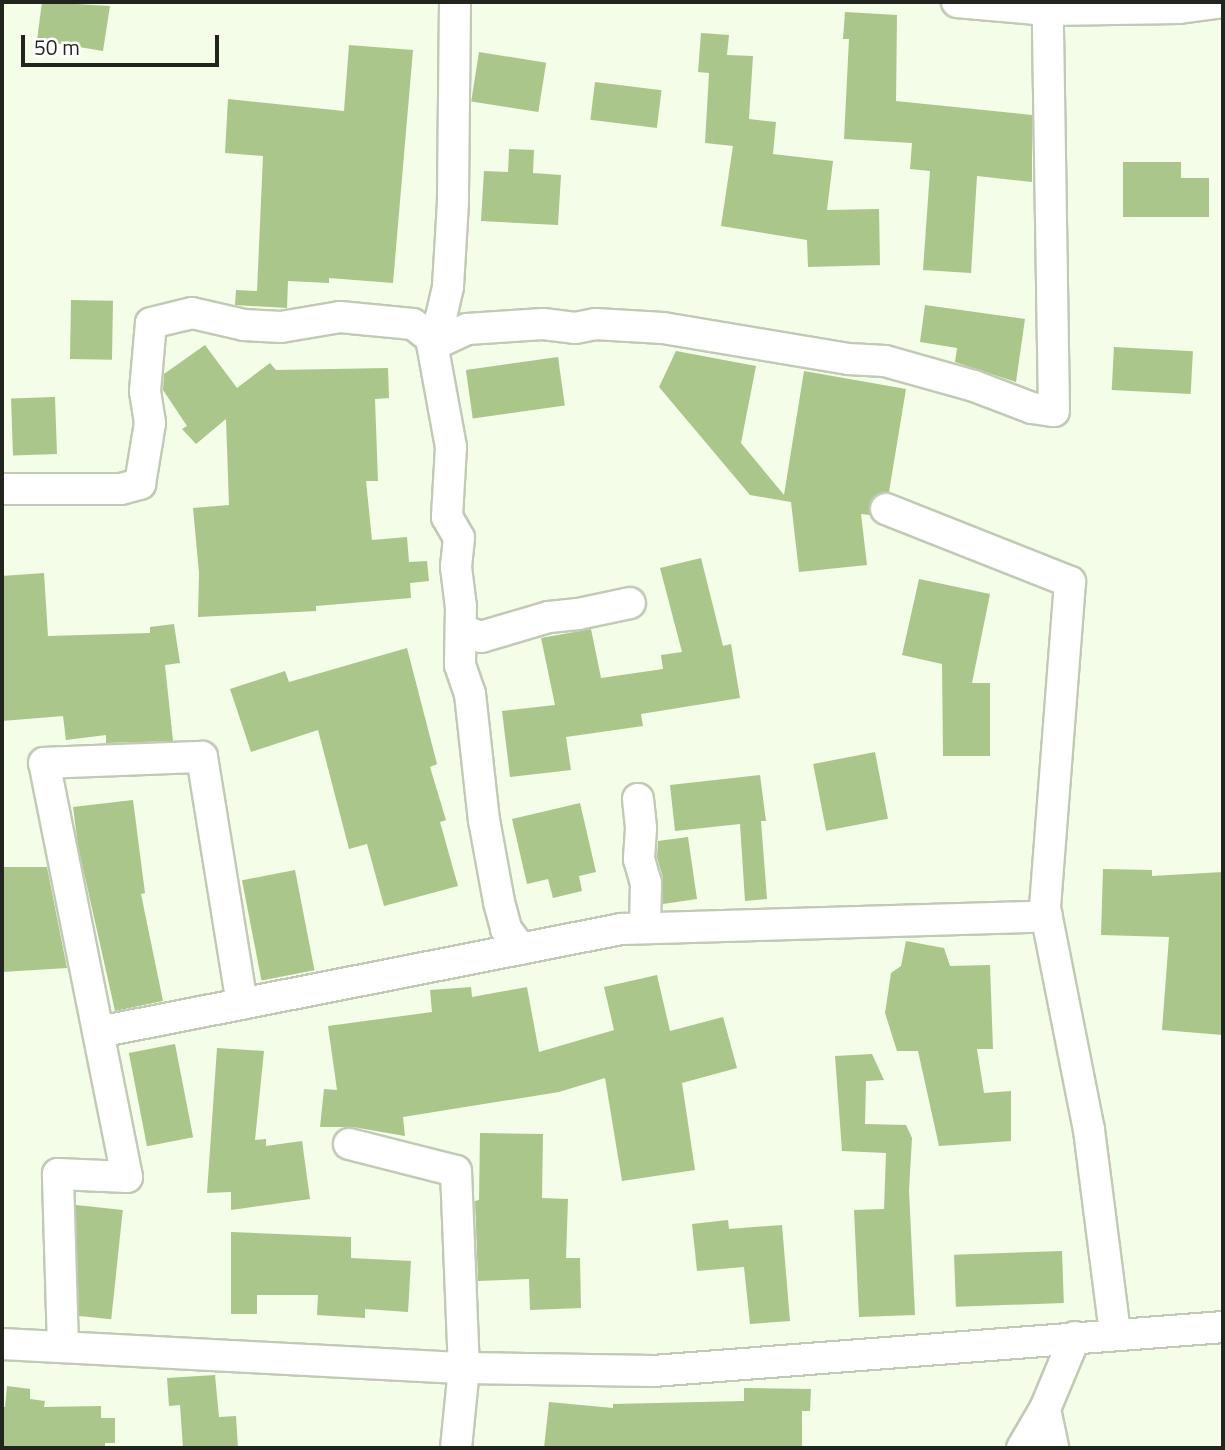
<!DOCTYPE html>
<html>
<head>
<meta charset="utf-8">
<style>
  body { margin:0 }
  #map { position:relative; width:1225px; height:1450px; overflow:hidden; background:#f3fde7; font-family:"Titillium Web",sans-serif }
  div>[style] { position:absolute }
  [style*='--x'] { left:calc(var(--x)*1px); top:calc(var(--y)*1px); width:calc(var(--w)*1px); rotate:calc(var(--a)*1deg) }
  .building>* { inset:0; background:#abc68b; transform-origin:0 0 }
  .roads { filter:drop-shadow(2px 0 #c0cab5) drop-shadow(-2px 0 #c0cab5) drop-shadow(0 2px #c0cab5) drop-shadow(0 -2px #c0cab5) }
  .minor>* { height:30px; margin:-15px; padding:0 15px; transform-origin:15px; border-radius:15px; background:#fff }
  span { translate:-50% -50%; white-space:nowrap; text-align:center; line-height:1.15; -webkit-text-stroke:5px #fff; paint-order:stroke }
  .frame { position:absolute; inset:0; border:4px solid #21251d; pointer-events:none }
  .scale { position:absolute; left:21px; top:35px; width:198px; height:32px; box-sizing:border-box; border:4px solid #21251d; border-top:0; padding-left:9px; font-size:21px; line-height:24px; white-space:nowrap; color:#21251d; -webkit-text-stroke:5px #fff; paint-order:stroke }
</style>
</head>
<body>
<div id="map">
  <div class="building">
    <i style="clip-path:polygon(42px 2px,110px 6px,103px 51px,37px 40px)"></i>
    <i style="clip-path:polygon(845px 12px,897px 15px,896px 101px,1032px 115px,1032px 182px,977px 176px,971px 273px,923px 270px,930px 171px,910px 169px,912px 143px,844px 139px,849px 39px,843px 39px)"></i>
    <i style="clip-path:polygon(701px 33px,729px 35px,727px 55px,753px 56px,749px 119px,776px 122px,773px 154px,833px 161px,827px 210px,879px 209px,880px 265px,808px 267px,807px 240px,721px 226px,733px 146px,705px 143px,709px 73px,698px 72px)"></i>
    <i style="clip-path:polygon(349px 45px,413px 50px,393px 283px,329px 278px,329px 283px,288px 281px,287px 308px,235px 305px,236px 290px,257px 291px,263px 156px,225px 153px,228px 99px,344px 111px)"></i>
    <i style="left:479px;top:52px;width:68px;height:50px;rotate:9deg"></i>
    <i style="left:595px;top:82px;width:67px;height:38px;rotate:7deg"></i>
    <i style="clip-path:polygon(509px 149px,534px 150px,533px 173px,561px 175px,558px 225px,481px 221px,484px 171px,508px 172px)"></i>
    <i style="clip-path:polygon(1123px 162px,1181px 162px,1181px 178px,1209px 178px,1209px 217px,1123px 217px)"></i>
    <i style="left:71px;top:300px;width:42px;height:59px;rotate:1deg"></i>
    <i style="clip-path:polygon(925px 305px,1025px 319px,1016px 382px,955px 362px,957px 348px,920px 342px)"></i>
    <i style="clip-path:polygon(205px 345px,237px 388px,270px 363px,276px 370px,388px 368px,389px 398px,375px 399px,378px 481px,366px 481px,372px 540px,407px 537px,409px 562px,427px 561px,429px 581px,410px 583px,411px 598px,316px 606px,316px 611px,198px 617px,199px 573px,193px 508px,229px 505px,226px 419px,196px 444px,182px 429px,187px 426px,163px 390px,164px 374px)"></i>
    <i style="left:1114px;top:347px;width:79px;height:43px;rotate:3deg"></i>
    <i style="clip-path:polygon(676px 351px,756px 366px,741px 443px,784px 495px,804px 371px,906px 389px,889px 492px,875px 496px,870px 503px,870px 515px,861px 514px,867px 565px,799px 572px,791px 502px,750px 495px,659px 387px)"></i>
    <i style="left:558px;top:357px;width:49px;height:93px;rotate:82deg"></i>
    <i style="left:55px;top:397px;width:57px;height:44px;rotate:88deg"></i>
    <i style="clip-path:polygon(701px 558px,723px 646px,731px 644px,740px 698px,641px 714px,643px 726px,566px 737px,571px 770px,510px 777px,502px 711px,555px 705px,541px 638px,591px 629px,601px 678px,663px 669px,661px 655px,682px 652px,660px 568px)"></i>
    <i style="clip-path:polygon(44px 573px,48px 636px,150px 633px,150px 627px,174px 624px,180px 663px,165px 665px,173px 741px,106px 743px,106px 735px,66px 740px,63px 716px,2px 721px,2px 576px)"></i>
    <i style="clip-path:polygon(919px 579px,990px 594px,972px 683px,990px 683px,990px 756px,943px 756px,942px 664px,902px 655px)"></i>
    <i style="clip-path:polygon(407px 648px,437px 764px,430px 767px,446px 820px,440px 822px,458px 886px,384px 906px,367px 844px,349px 849px,318px 730px,251px 752px,230px 689px,285px 671px,289px 682px)"></i>
    <i style="left:875px;top:752px;width:68px;height:63px;rotate:79deg"></i>
    <i style="clip-path:polygon(760px 775px,766px 821px,761px 821px,767px 899px,745px 901px,740px 824px,675px 831px,670px 785px)"></i>
    <i style="clip-path:polygon(133px 800px,145px 893px,141px 894px,163px 1001px,115px 1011px,78px 846px,73px 807px)"></i>
    <i style="clip-path:polygon(580px 803px,596px 872px,579px 876px,582px 891px,553px 898px,548px 879px,527px 884px,512px 819px)"></i>
    <i style="clip-path:polygon(688px 837px,697px 899px,663px 904px,663px 878px,657px 857px,658px 841px)"></i>
    <i style="clip-path:polygon(2px 867px,47px 867px,67px 968px,2px 972px)"></i>
    <i style="clip-path:polygon(1103px 869px,1152px 870px,1152px 876px,1223px 872px,1223px 1035px,1162px 1030px,1169px 937px,1101px 935px)"></i>
    <i style="left:295px;top:870px;width:102px;height:54px;rotate:79deg"></i>
    <i style="clip-path:polygon(906px 941px,944px 948px,950px 966px,990px 965px,993px 1049px,977px 1049px,984px 1093px,1011px 1091px,1011px 1141px,939px 1146px,918px 1051px,897px 1051px,885px 1013px,891px 973px,901px 966px)"></i>
    <i style="clip-path:polygon(657px 975px,670px 1031px,723px 1017px,737px 1068px,682px 1083px,695px 1170px,622px 1181px,605px 1078px,559px 1092px,403px 1117px,405px 1136px,353px 1127px,320px 1127px,324px 1089px,337px 1090px,328px 1026px,432px 1012px,430px 990px,471px 987px,472px 997px,527px 987px,539px 1052px,614px 1030px,604px 987px)"></i>
    <i style="left:175px;top:1044px;width:95px;height:47px;rotate:79deg"></i>
    <i style="clip-path:polygon(217px 1048px,264px 1051px,255px 1140px,266px 1139px,266px 1146px,302px 1141px,310px 1199px,231px 1210px,231px 1192px,207px 1193px)"></i>
    <i style="clip-path:polygon(872px 1054px,884px 1080px,866px 1081px,865px 1124px,906px 1125px,912px 1138px,909px 1190px,915px 1315px,859px 1317px,854px 1210px,884px 1209px,886px 1153px,842px 1151px,835px 1056px)"></i>
    <i style="clip-path:polygon(480px 1133px,543px 1134px,542px 1198px,568px 1199px,566px 1258px,580px 1258px,581px 1308px,530px 1310px,529px 1279px,478px 1281px,475px 1201px,479px 1200px)"></i>
    <i style="left:76px;top:1205px;width:47px;height:110px;rotate:6deg"></i>
    <i style="clip-path:polygon(728px 1220px,729px 1229px,782px 1225px,790px 1321px,750px 1324px,744px 1267px,697px 1271px,692px 1224px)"></i>
    <i style="clip-path:polygon(231px 1232px,351px 1237px,351px 1258px,411px 1261px,408px 1312px,365px 1309px,365px 1318px,317px 1315px,318px 1295px,257px 1295px,257px 1314px,231px 1314px)"></i>
    <i style="left:1062px;top:1251px;width:52px;height:108px;rotate:88deg"></i>
    <i style="clip-path:polygon(215px 1375px,219px 1417px,236px 1416px,238px 1448px,183px 1448px,180px 1405px,169px 1406px,167px 1378px)"></i>
    <i style="clip-path:polygon(7px 1386px,30px 1389px,30px 1399px,45px 1401px,44px 1407px,101px 1406px,101px 1418px,115px 1418px,115px 1443px,105px 1443px,105px 1448px,2px 1448px,2px 1407px,5px 1407px)"></i>
    <i style="clip-path:polygon(744px 1388px,811px 1389px,810px 1411px,802px 1411px,802px 1448px,544px 1448px,549px 1402px,613px 1408px,613px 1404px,744px 1401px)"></i>
  </div>
  <div class="roads">
    <div class="minor">
      <i style="--x:455;--y:2;--w:200;--a:90.6"></i>
      <i style="--x:453;--y:202;--w:85;--a:93.4"></i>
      <i style="--x:448;--y:287;--w:31;--a:103"></i>
      <i style="--x:441;--y:317;--w:23;--a:115"></i>
      <i style="--x:431;--y:338;--w:111;--a:79.6"></i>
      <i style="--x:451;--y:447;--w:70;--a:93.3"></i>
      <i style="--x:447;--y:517;--w:24;--a:60"></i>
      <i style="--x:459;--y:538;--w:29;--a:96"></i>
      <i style="--x:456;--y:567;--w:39;--a:83"></i>
      <i style="--x:461;--y:606;--w:59;--a:91"></i>
      <i style="--x:460;--y:665;--w:31;--a:71"></i>
      <i style="--x:470;--y:694;--w:127;--a:83.7"></i>
      <i style="--x:484;--y:820;--w:83;--a:79.6"></i>
      <i style="--x:499;--y:902;--w:28;--a:75"></i>
      <i style="--x:506;--y:929;--w:25;--a:53"></i>
      <i style="--x:957;--y:2;--w:91;--a:5"></i>
      <i style="--x:433;--y:345;--w:38;--a:-25"></i>
      <i style="--x:467;--y:329;--w:76;--a:-3.8"></i>
      <i style="--x:543;--y:324;--w:32;--a:7"></i>
      <i style="--x:575;--y:328;--w:20;--a:-11"></i>
      <i style="--x:595;--y:324;--w:68;--a:3.4"></i>
      <i style="--x:663;--y:328;--w:188;--a:9.5"></i>
      <i style="--x:848;--y:359;--w:37;--a:3"></i>
      <i style="--x:885;--y:361;--w:92;--a:15.7"></i>
      <i style="--x:974;--y:386;--w:62;--a:20.8"></i>
      <i style="--x:1032;--y:408;--w:22;--a:8"></i>
      <i style="--x:1054;--y:411;--w:401;--a:-90.9"></i>
      <i style="--x:1048;--y:10;--w:131;--a:-0.9"></i>
      <i style="--x:1179;--y:8;--w:44;--a:-7.8"></i>
      <i style="--x:2;--y:489;--w:119;--a:0"></i>
      <i style="--x:121;--y:489;--w:20;--a:-15"></i>
      <i style="--x:140;--y:484;--w:62;--a:-80.7"></i>
      <i style="--x:150;--y:423;--w:32;--a:-99"></i>
      <i style="--x:145;--y:391;--w:68;--a:-85"></i>
      <i style="--x:151;--y:323;--w:42;--a:-13.7"></i>
      <i style="--x:192;--y:313;--w:53;--a:13"></i>
      <i style="--x:244;--y:325;--w:37;--a:3"></i>
      <i style="--x:281;--y:327;--w:60;--a:-9.6"></i>
      <i style="--x:340;--y:317;--w:73;--a:5.5"></i>
      <i style="--x:413;--y:324;--w:23;--a:38"></i>
      <i style="--x:886;--y:509;--w:198;--a:21.6"></i>
      <i style="--x:1070;--y:582;--w:327;--a:94.4"></i>
      <i style="--x:1045;--y:908;--w:226;--a:78.8"></i>
      <i style="--x:1089;--y:1130;--w:206;--a:82.7"></i>
      <i style="--x:461;--y:630;--w:21;--a:19"></i>
      <i style="--x:481;--y:637;--w:71;--a:-16.4"></i>
      <i style="--x:549;--y:617;--w:29;--a:-6"></i>
      <i style="--x:578;--y:614;--w:53;--a:-11.9"></i>
      <i style="--x:638;--y:799;--w:30;--a:84"></i>
      <i style="--x:641;--y:829;--w:30;--a:94"></i>
      <i style="--x:639;--y:859;--w:25;--a:74"></i>
      <i style="--x:646;--y:883;--w:44;--a:91.3"></i>
      <i style="--x:99;--y:1032;--w:532;--a:-11.16"></i>
      <i style="--x:621;--y:929;--w:426;--a:-1.7"></i>
      <i style="--x:349;--y:1144;--w:110;--a:14.2"></i>
      <i style="--x:456;--y:1171;--w:197;--a:87.7"></i>
      <i style="--x:464;--y:1368;--w:80;--a:95.7"></i>
      <i style="--x:2;--y:1344;--w:463;--a:3"></i>
      <i style="--x:464;--y:1368;--w:189;--a:0.9"></i>
      <i style="--x:653;--y:1371;--w:572;--a:-4.41"></i>
      <i style="--x:63;--y:1347;--w:173;--a:-91.7"></i>
      <i style="--x:58;--y:1174;--w:69;--a:2.5"></i>
      <i style="--x:127;--y:1177;--w:422;--a:-101.3"></i>
      <i style="--x:44;--y:763;--w:158;--a:-2.2"></i>
      <i style="--x:202;--y:757;--w:250;--a:80.8"></i>
      <i style="--x:1045;--y:1409;--w:40;--a:78"></i>
      <i style="--x:1022;--y:1448;--w:45;--a:-59.5"></i>
      <i style="--x:1045;--y:1409;--w:78;--a:-67.4"></i>
    </div>
  </div>
  <div class="frame"></div>
  <div class="scale">50 m</div>
</div>
</body>
</html>
